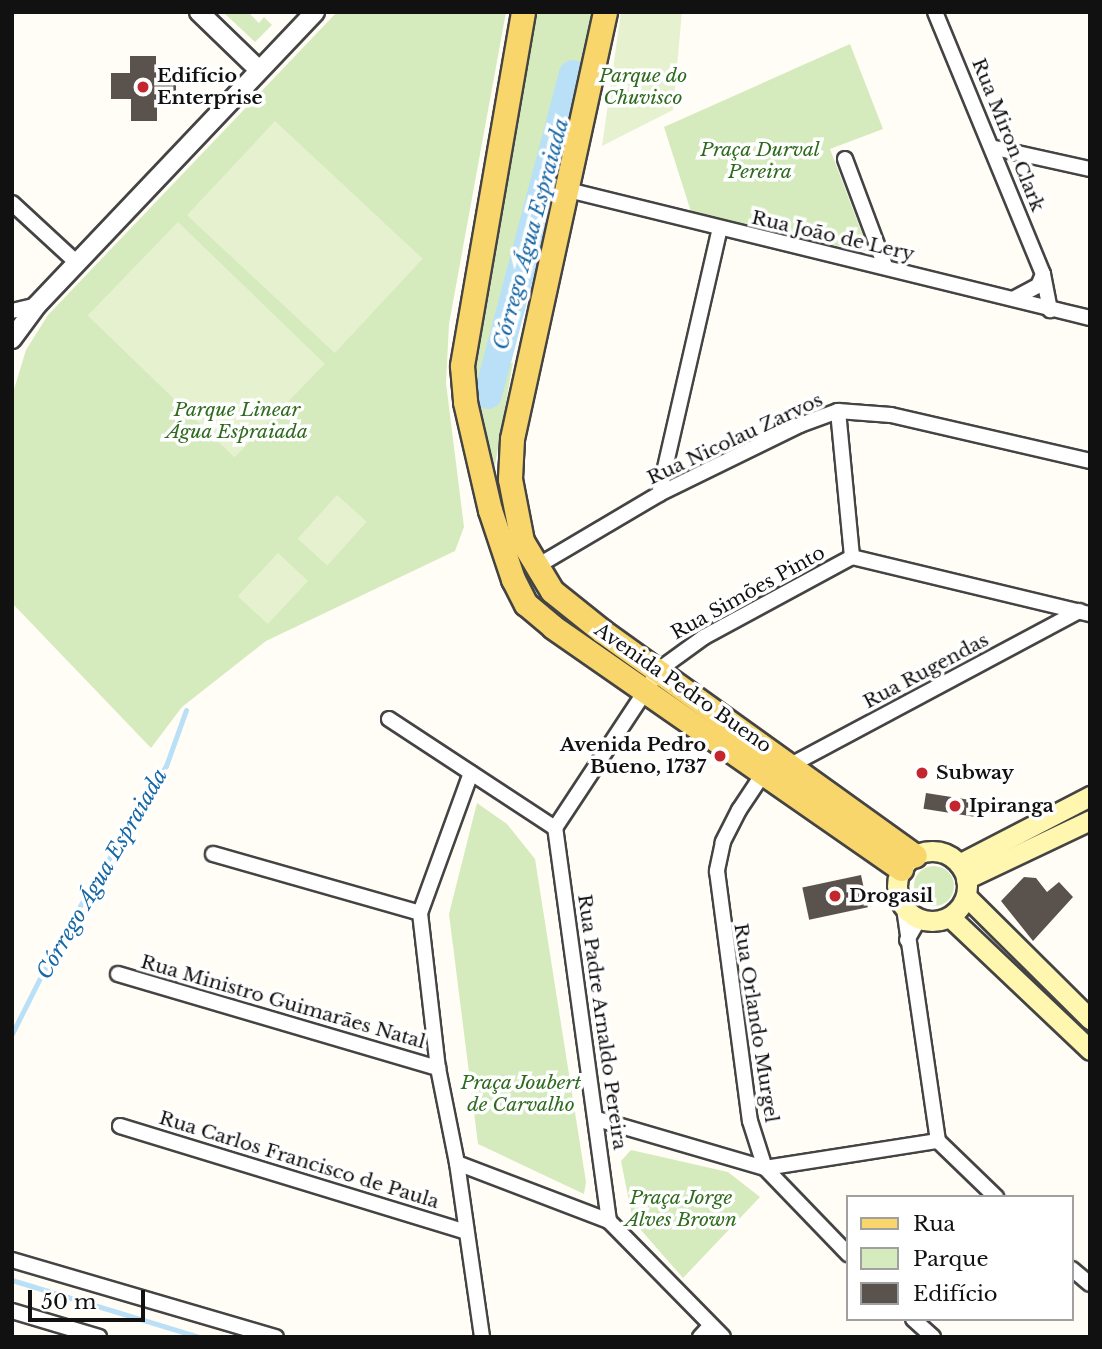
<!DOCTYPE html>
<html>
<head>
<meta charset="utf-8">
<style>
  body { margin:0 }
  #map { position:relative; width:1102px; height:1349px; overflow:hidden; background:#fffdf5; font-family:"Libre Baskerville",serif }
  div>[style] { position:absolute }
  [style*='--x'] { left:calc(var(--x)*1px); top:calc(var(--y)*1px); width:calc(var(--w)*1px); rotate:calc(var(--a)*1deg) }
  .green>* { inset:0; background:#d5ebbd }
  .round { border-radius:50% }
  .pitch>* { inset:0; background:#e6f2cf; transform-origin:0 0 }
  .stream>* { height:4.5px; margin:-2.25px; padding:0 2.25px; transform-origin:2.25px; border-radius:2.25px; background:#b9e0f7 }
  .river>* { height:28px; margin:-14px; padding:0 14px; transform-origin:14px; border-radius:14px; background:#b9e0f7 }
  .building>* { inset:0; background:#5a524d; transform-origin:0 0 }
  .roads { filter:drop-shadow(2px 0 #444) drop-shadow(-2px 0 #444) drop-shadow(0 2px #444) drop-shadow(0 -2px #444) }
  .minor>* { height:14px; margin:-7px; padding:0 7px; transform-origin:7px; border-radius:7px; background:#fff }
  .tertiary>* { height:18px; margin:-9px; padding:0 9px; transform-origin:9px; border-radius:9px; background:#fff }
  .secondary>* { height:19px; margin:-9.5px; padding:0 9.5px; transform-origin:9.5px; border-radius:9.5px; background:#fff6b0 }
  .secondary>.ring { margin:-9.5px; padding:0; box-sizing:content-box; background:none; border:19px solid #fff6b0; border-radius:50% }
  .primary>* { height:23px; margin:-11.5px; padding:0 11.5px; transform-origin:11.5px; border-radius:11.5px; background:#f9d66b }
  .dots>* { width:19px; height:19px; translate:-50% -50%; box-sizing:border-box; border:4px solid #fff; border-radius:50% }
  span { translate:-50% -50%; white-space:nowrap; text-align:center; line-height:1.15; -webkit-text-stroke:7px #fff; paint-order:stroke }
  .poi-label { font-size:19px; color:#111; font-weight:700 }
  .left { translate:0 -50%; text-align:left }
  .right { translate:-100% -50%; text-align:right }
  .park-label { font-size:19px; color:#2f6b1f; font-style:italic }
  .street-label { font-size:19px; color:#111 }
  .water-label { font-size:21px; color:#1768a6; font-style:italic }
  .frame { position:absolute; inset:0; border:14px solid #111; pointer-events:none }
  .legend { position:absolute; left:846px; top:1195px; width:228px; height:126px; box-sizing:border-box; background:#fff; border:2px solid #a0a0a0; margin:0; padding:9px 12px; list-style:none; font-size:21px; color:#111 }
  .legend li { display:flex; align-items:center; gap:14px; height:35px }
  .legend b { width:35px; border:2px solid #a0a0a0 }
  .scale { position:absolute; left:28px; top:1290px; width:117px; height:32px; box-sizing:border-box; border:4px solid #111; border-top:0; padding-left:9px; font-size:21px; line-height:24px; white-space:nowrap; color:#111; -webkit-text-stroke:5px #fff; paint-order:stroke }
</style>
</head>
<body>
<div id="map">
  <div class="green">
    <i style="clip-path:polygon(223px 12px,248px 12px,259px 23px,264px 17px,272px 25px,255px 42px)"></i>
    <i style="clip-path:polygon(337px 12px,506px 12px,449px 324px,446px 383px,464px 527px,455px 551px,266px 641px,182px 707px,151px 748px,12px 603px,12px 396px,26px 350px,48px 315px)"></i>
    <i style="clip-path:polygon(533px 12px,592px 12px,585px 77px,564px 73px,532px 214px,479px 391px,498px 398px,507px 365px,513px 362px,491px 488px,477px 405px,475px 353px)"></i>
    <i style="clip-path:polygon(850px 44px,883px 129px,830px 149px,869px 252px,693px 218px,664px 127px)"></i>
    <i style="clip-path:polygon(477px 803px,507px 824px,535px 859px,586px 1182px,584px 1194px,478px 1144px,449px 914px)"></i>
    <i class="round" style="left:914px;top:866px;width:40px;height:40px"></i>
    <i style="clip-path:polygon(631px 1150px,728px 1172px,760px 1197px,683px 1278px,633px 1221px,621px 1161px)"></i>
  </div>
  <div class="pitch">
    <i style="clip-path:polygon(621px 12px,682px 12px,673px 110px,602px 146px)"></i>
    <i style="left:275px;top:121px;width:202px;height:129px;rotate:43deg"></i>
    <i style="left:178px;top:222px;width:204px;height:130px;rotate:44deg"></i>
    <i style="left:337px;top:495px;width:40px;height:59px;rotate:42deg"></i>
    <i style="left:278px;top:553px;width:41px;height:59px;rotate:43deg"></i>
  </div>
  <div class="stream">
    <i style="--x:12;--y:1034;--w:103;--a:-63.4"></i>
    <i style="--x:58;--y:942;--w:206;--a:-58.5"></i>
    <i style="--x:166;--y:766;--w:59;--a:-70.3"></i>
    <i style="--x:12;--y:1280;--w:196;--a:16.9"></i>
  </div>
  <div class="river">
    <i style="--x:488;--y:395;--w:332;--a:-75.2"></i>
  </div>
  <div class="building">
    <i style="clip-path:polygon(130px 56px,156px 56px,156px 74px,176px 74px,176px 100px,157px 100px,157px 121px,131px 121px,131px 99px,111px 99px,111px 73px,130px 73px)"></i>
    <i style="left:926px;top:793px;width:61px;height:16px;rotate:9deg"></i>
    <i style="left:861px;top:875px;width:33px;height:60px;rotate:78deg"></i>
    <i style="clip-path:polygon(1024px 877px,1036px 878px,1047px 892px,1059px 882px,1073px 897px,1033px 941px,1001px 901px)"></i>
  </div>
  <div class="roads">
    <div class="minor">
      <i style="--x:935;--y:12;--w:283;--a:67.6"></i>
      <i style="--x:1043;--y:274;--w:37;--a:79"></i>
      <i style="--x:995;--y:148;--w:97;--a:12.5"></i>
      <i style="--x:845;--y:159;--w:114;--a:69.5"></i>
      <i style="--x:568;--y:190;--w:537;--a:13.78"></i>
      <i style="--x:12;--y:203;--w:88;--a:42.7"></i>
      <i style="--x:1015;--y:298;--w:26;--a:-28"></i>
      <i style="--x:1038;--y:286;--w:13;--a:-67"></i>
      <i style="--x:12;--y:311;--w:26;--a:-13"></i>
      <i style="--x:838;--y:411;--w:147;--a:84.5"></i>
      <i style="--x:659;--y:494;--w:270;--a:-77.1"></i>
      <i style="--x:534;--y:568;--w:145;--a:-30.6"></i>
      <i style="--x:659;--y:494;--w:157;--a:-26.1"></i>
      <i style="--x:800;--y:425;--w:40;--a:-20.2"></i>
      <i style="--x:838;--y:411;--w:53;--a:4.3"></i>
      <i style="--x:891;--y:415;--w:204;--a:13"></i>
      <i style="--x:389;--y:719;--w:199;--a:33.3"></i>
      <i style="--x:791;--y:765;--w:327;--a:-28.1"></i>
      <i style="--x:471;--y:773;--w:149;--a:110"></i>
      <i style="--x:420;--y:913;--w:156;--a:83.4"></i>
      <i style="--x:438;--y:1068;--w:97;--a:78.7"></i>
      <i style="--x:457;--y:1163;--w:176;--a:81.8"></i>
      <i style="--x:763;--y:774;--w:43;--a:123.7"></i>
      <i style="--x:739;--y:810;--w:36;--a:117"></i>
      <i style="--x:723;--y:842;--w:30;--a:102"></i>
      <i style="--x:717;--y:871;--w:252;--a:82.5"></i>
      <i style="--x:750;--y:1121;--w:49;--a:72.3"></i>
      <i style="--x:765;--y:1168;--w:120;--a:46"></i>
      <i style="--x:213;--y:854;--w:215;--a:15.9"></i>
      <i style="--x:904;--y:908;--w:235;--a:81.7"></i>
      <i style="--x:938;--y:1141;--w:81;--a:44"></i>
      <i style="--x:907;--y:940;--w:24;--a:-60"></i>
      <i style="--x:118;--y:974;--w:334;--a:16.4"></i>
      <i style="--x:597;--y:1119;--w:175;--a:16.3"></i>
      <i style="--x:765;--y:1168;--w:175;--a:-8.9"></i>
      <i style="--x:120;--y:1126;--w:362;--a:17"></i>
      <i style="--x:457;--y:1163;--w:163;--a:20.9"></i>
      <i style="--x:12;--y:1260;--w:275;--a:16.3"></i>
      <i style="--x:1072;--y:1269;--w:23;--a:40"></i>
      <i style="--x:12;--y:1311;--w:91;--a:16.6"></i>
      <i style="--x:913;--y:1319;--w:27;--a:42"></i>
      <i style="--x:700;--y:1337;--w:16;--a:-47"></i>
      <i style="--x:723;--y:1337;--w:163;--a:-134.5"></i>
      <i style="--x:609;--y:1221;--w:397;--a:-97.8"></i>
      <i style="--x:555;--y:828;--w:191;--a:-56.6"></i>
      <i style="--x:660;--y:669;--w:54;--a:-36"></i>
      <i style="--x:704;--y:637;--w:168;--a:-28.4"></i>
      <i style="--x:852;--y:557;--w:245;--a:13.5"></i>
    </div>
    <div class="tertiary">
      <i style="--x:199;--y:12;--w:82;--a:44"></i>
      <i style="--x:12;--y:339;--w:42;--a:-53.7"></i>
      <i style="--x:37;--y:305;--w:404;--a:-46.5"></i>
    </div>
    <div class="secondary">
      <i class="ring" style="left:897px;top:851px;width:51px;height:51px"></i>
      <i style="--x:959;--y:864;--w:148;--a:-27.4"></i>
      <i style="--x:966;--y:879;--w:137;--a:-25.4"></i>
      <i style="--x:966;--y:896;--w:175;--a:44.8"></i>
      <i style="--x:950;--y:917;--w:193;--a:43.5"></i>
    </div>
    <div class="primary">
      <i style="--x:523;--y:12;--w:359;--a:99.8"></i>
      <i style="--x:462;--y:366;--w:36;--a:85"></i>
      <i style="--x:465;--y:402;--w:111;--a:77"></i>
      <i style="--x:490;--y:510;--w:73;--a:71.6"></i>
      <i style="--x:513;--y:579;--w:28;--a:63"></i>
      <i style="--x:526;--y:604;--w:35;--a:40"></i>
      <i style="--x:553;--y:627;--w:424;--a:34.8"></i>
      <i style="--x:605;--y:12;--w:437;--a:102.3"></i>
      <i style="--x:512;--y:439;--w:40;--a:92.9"></i>
      <i style="--x:510;--y:479;--w:63;--a:79"></i>
      <i style="--x:522;--y:541;--w:58;--a:59"></i>
      <i style="--x:552;--y:591;--w:64;--a:38.7"></i>
      <i style="--x:602;--y:631;--w:385;--a:35.7"></i>
    </div>
  </div>
  <div class="dots">
    <i style="left:143px;top:87px;background:#c4262e"></i>
    <i style="left:720px;top:756px;background:#c4262e"></i>
    <i style="left:922px;top:773px;background:#c4262e"></i>
    <i style="left:955px;top:806px;background:#c4262e"></i>
    <i style="left:835px;top:896px;background:#c4262e"></i>
  </div>
  <div class="poi-label">
    <span class="left" style="left:157px;top:87px">Edifício<br>Enterprise</span>
    <span class="right" style="left:706px;top:756px">Avenida Pedro<br>Bueno, 1737</span>
    <span class="left" style="left:936px;top:773px">Subway</span>
    <span class="left" style="left:969px;top:806px">Ipiranga</span>
    <span class="left" style="left:849px;top:896px">Drogasil</span>
  </div>
  <div class="park-label">
    <span style="left:643px;top:87px">Parque do<br>Chuvisco</span>
    <span style="left:760px;top:161px">Praça Durval<br>Pereira</span>
    <span style="left:237px;top:421px">Parque Linear<br>Água Espraiada</span>
    <span style="left:521px;top:1094px">Praça Joubert<br>de Carvalho</span>
    <span style="left:681px;top:1209px">Praça Jorge<br>Alves Brown</span>
  </div>
  <div class="street-label">
    <span style="left:1008px;top:135px;rotate:68deg">Rua Miron Clark</span>
    <span style="left:833px;top:236px;rotate:13deg">Rua João de Lery</span>
    <span style="left:735px;top:439px;rotate:-25deg">Rua Nicolau Zarvos</span>
    <span style="left:748px;top:593px;rotate:-29deg">Rua Simões Pinto</span>
    <span style="left:926px;top:671px;rotate:-28deg">Rua Rugendas</span>
    <span style="left:683px;top:688px;rotate:35deg">Avenida Pedro Bueno</span>
    <span style="left:283px;top:1002px;rotate:16deg">Rua Ministro Guimarães Natal</span>
    <span style="left:602px;top:1022px;rotate:82deg">Rua Padre Arnaldo Pereira</span>
    <span style="left:756px;top:1023px;rotate:81deg">Rua Orlando Murgel</span>
    <span style="left:299px;top:1160px;rotate:17deg">Rua Carlos Francisco de Paula</span>
  </div>
  <div class="water-label">
    <span style="left:531px;top:234px;rotate:-75deg">Córrego Água Espraiada</span>
    <span style="left:102px;top:874px;rotate:-60deg">Córrego Água Espraiada</span>
  </div>
  <div class="frame"></div>
  <ul class="legend">
  <li><b style="height:9px;background:#f9d66b"></b>Rua</li>
  <li><b style="height:19px;background:#d5ebbd"></b>Parque</li>
  <li><b style="height:19px;background:#5a524d"></b>Edifício</li>
  </ul>
  <div class="scale">50 m</div>
</div>
</body>
</html>
